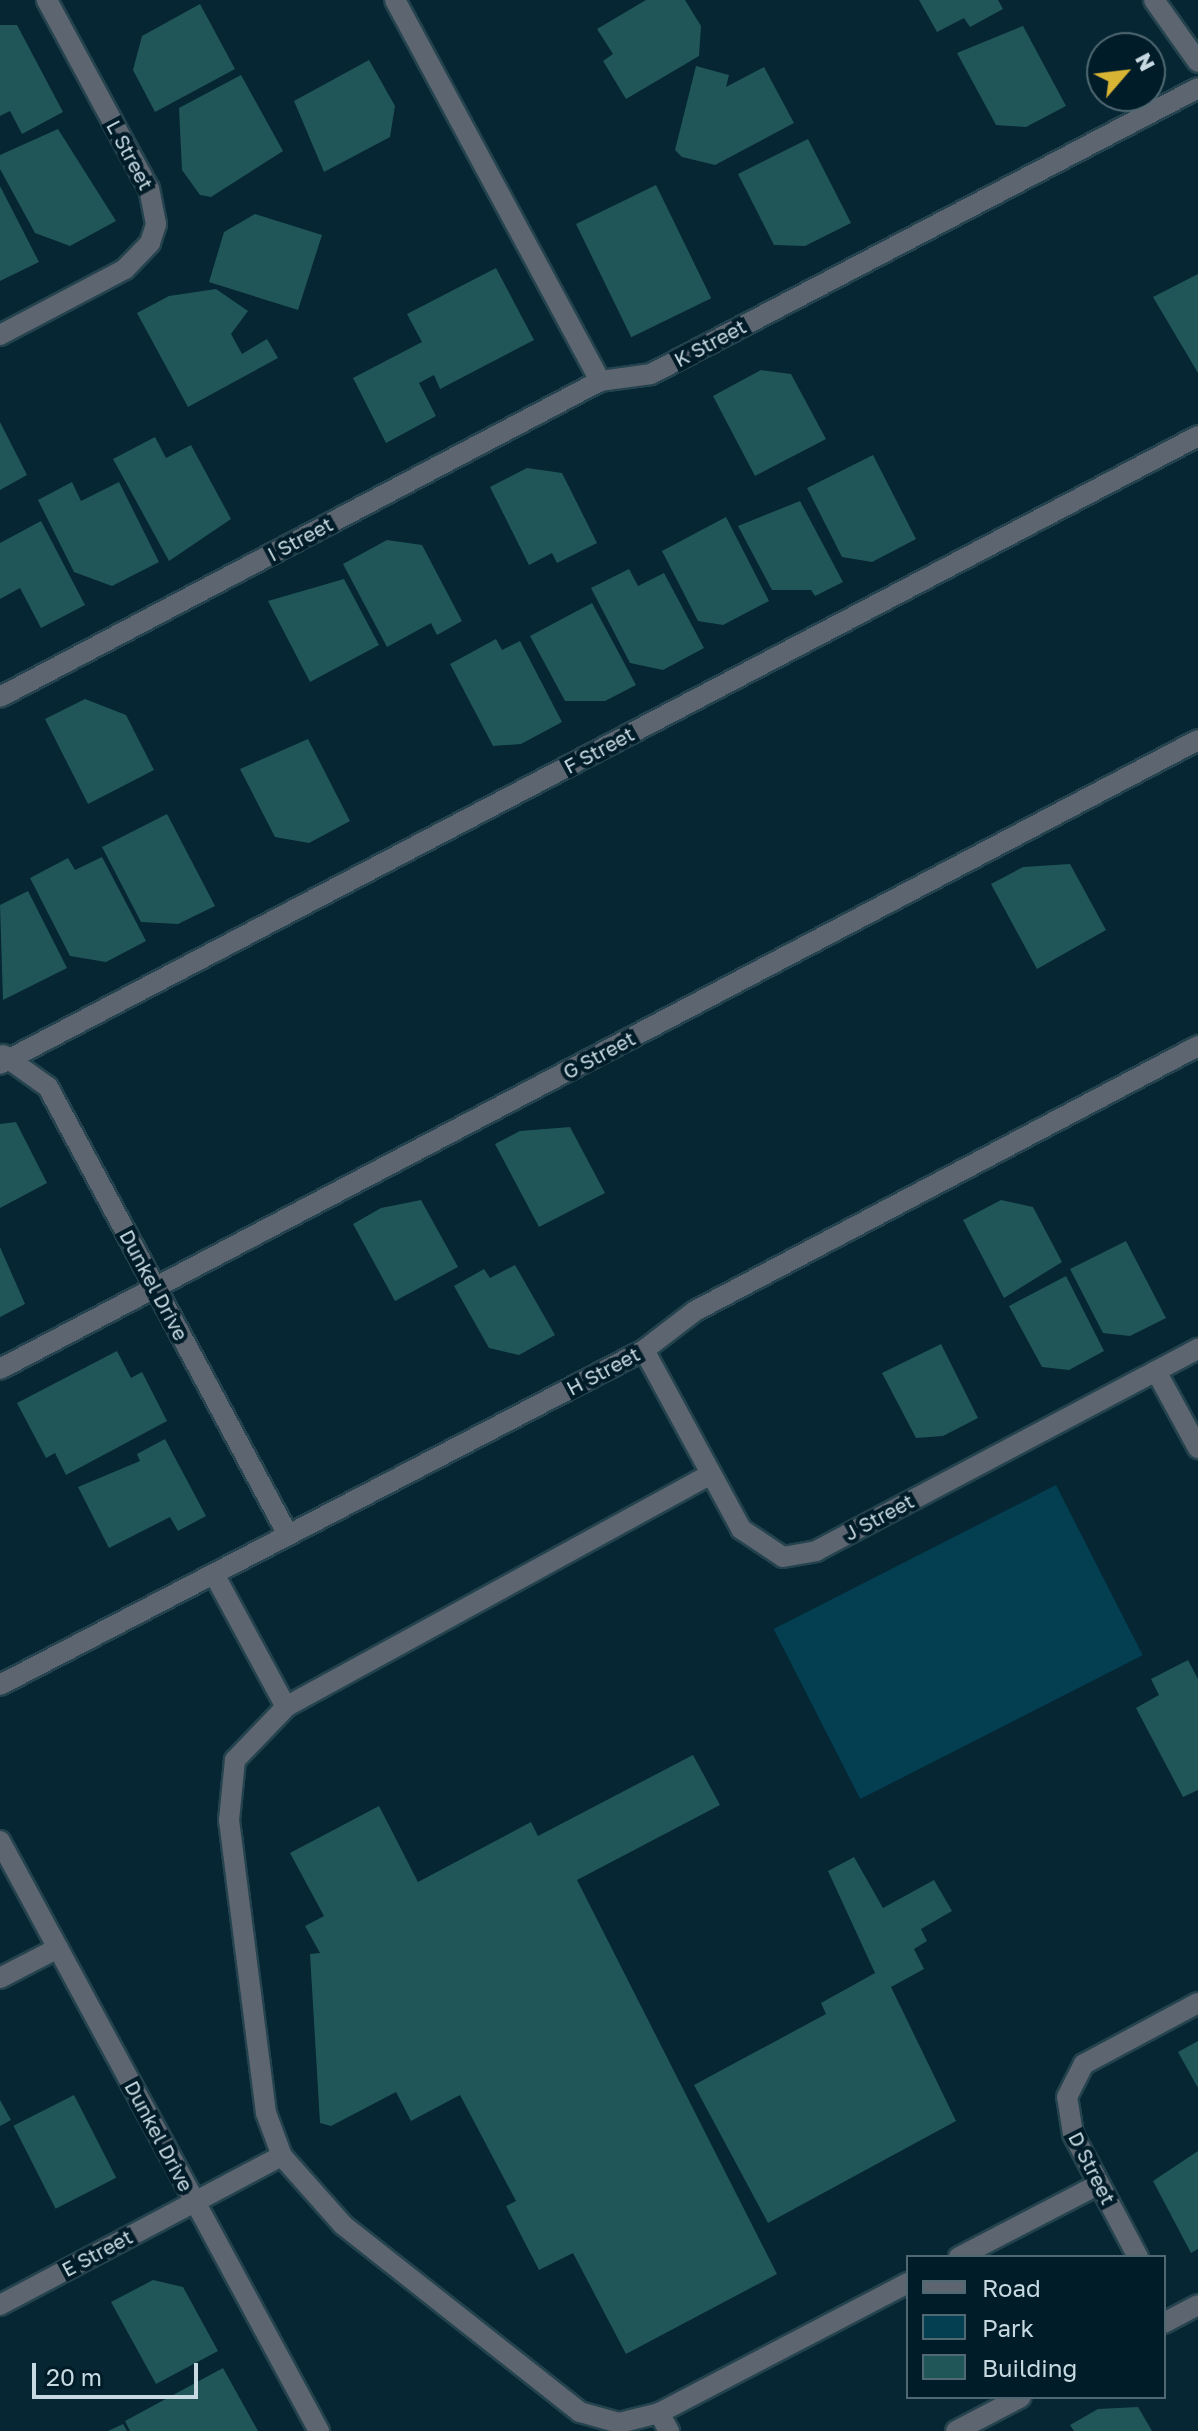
<!DOCTYPE html>
<html>
<head>
<meta charset="utf-8">
<style>
  body { margin:0 }
  #map { position:relative; width:1198px; height:2431px; overflow:hidden; background:#052632; font-family:"Golos Text",sans-serif }
  div>[style] { position:absolute }
  [style*='--x'] { left:calc(var(--x)*1px); top:calc(var(--y)*1px); width:calc(var(--w)*1px); rotate:calc(var(--a)*1deg) }
  .green>* { inset:0; background:#033e51; transform-origin:0 0 }
  .building>* { inset:0; background:#215659; transform-origin:0 0 }
  .roads { filter:drop-shadow(2px 0 #24434e) drop-shadow(-2px 0 #24434e) drop-shadow(0 2px #24434e) drop-shadow(0 -2px #24434e) }
  .minor>* { height:20px; margin:-10px; padding:0 10px; transform-origin:10px; border-radius:10px; background:#5d6670 }
  span { translate:-50% -50%; white-space:nowrap; text-align:center; line-height:1.15; -webkit-text-stroke:8px #001c28; paint-order:stroke }
  .street-label { font-size:20px; color:#c7d9e1 }
  .legend { position:absolute; left:906px; top:2255px; width:260px; height:144px; box-sizing:border-box; background:#001c28; border:2px solid #506872; margin:0; padding:10px 14px; list-style:none; font-size:24px; color:#c7d9e1 }
  .legend li { display:flex; align-items:center; gap:16px; height:40px }
  .legend b { width:40px; border:2px solid #506872 }
  .north { position:absolute; left:1086px; top:32px; width:80px; height:80px; box-sizing:border-box; background:#001c28; border:2px solid #506872; border-radius:50%; rotate:62deg; font-size:22px; font-weight:700; line-height:32px; text-align:center; color:#c7d9e1 }
  .north::after { content:''; display:block; margin:auto; width:28px; height:36px; background:#d7b434; clip-path:polygon(50% 0,100% 100%,50% 72%,0 100%) }
  .scale { position:absolute; left:32px; top:2363px; width:166px; height:36px; box-sizing:border-box; border:4px solid #c7d9e1; border-top:0; padding-left:10px; font-size:24px; line-height:28px; white-space:nowrap; color:#c7d9e1; -webkit-text-stroke:6px #001c28; paint-order:stroke }
</style>
</head>
<body>
<div id="map">
  <div class="green">
    <i style="left:1056px;top:1485px;width:191px;height:317px;rotate:63deg"></i>
  </div>
  <div class="building">
    <i style="clip-path:polygon(646px 0,685px 0,701px 26px,699px 56px,626px 99px,603px 61px,613px 54px,597px 29px)"></i>
    <i style="clip-path:polygon(919px 0,998px 0,1003px 9px,970px 27px,964px 18px,937px 32px)"></i>
    <i style="clip-path:polygon(200px 4px,235px 69px,155px 112px,133px 70px,142px 36px)"></i>
    <i style="clip-path:polygon(0 25px,17px 25px,63px 112px,22px 134px,10px 111px,0 116px)"></i>
    <i style="clip-path:polygon(1023px 26px,1066px 106px,1026px 127px,996px 125px,957px 53px)"></i>
    <i style="clip-path:polygon(369px 60px,395px 106px,390px 137px,324px 172px,294px 101px)"></i>
    <i style="clip-path:polygon(696px 66px,729px 75px,726px 87px,764px 67px,794px 123px,715px 165px,682px 157px,675px 150px)"></i>
    <i style="clip-path:polygon(241px 75px,283px 151px,211px 197px,200px 195px,182px 170px,179px 108px)"></i>
    <i style="clip-path:polygon(58px 129px,116px 221px,70px 246px,35px 233px,0 169px,0 155px)"></i>
    <i style="clip-path:polygon(808px 139px,851px 223px,805px 246px,774px 245px,738px 174px)"></i>
    <i style="left:656px;top:185px;width:126px;height:89px;rotate:64deg"></i>
    <i style="clip-path:polygon(0 186px,39px 262px,0 281px)"></i>
    <i style="clip-path:polygon(255px 214px,322px 235px,298px 310px,209px 282px,224px 232px)"></i>
    <i style="clip-path:polygon(496px 268px,534px 340px,440px 389px,434px 375px,419px 383px,436px 416px,386px 443px,353px 378px,422px 342px,407px 314px)"></i>
    <i style="clip-path:polygon(1198px 274px,1198px 373px,1153px 297px)"></i>
    <i style="clip-path:polygon(216px 289px,248px 311px,231px 334px,242px 354px,267px 339px,278px 358px,188px 407px,137px 313px,169px 296px)"></i>
    <i style="clip-path:polygon(761px 370px,791px 374px,826px 439px,755px 476px,713px 396px)"></i>
    <i style="clip-path:polygon(0 422px,27px 475px,0 490px)"></i>
    <i style="clip-path:polygon(155px 437px,166px 458px,191px 445px,231px 519px,169px 561px,113px 459px)"></i>
    <i style="clip-path:polygon(873px 455px,916px 539px,872px 562px,842px 557px,807px 488px)"></i>
    <i style="clip-path:polygon(527px 468px,562px 473px,597px 543px,557px 563px,552px 553px,529px 565px,490px 487px)"></i>
    <i style="clip-path:polygon(72px 482px,81px 501px,119px 482px,159px 562px,112px 586px,74px 572px,38px 500px)"></i>
    <i style="clip-path:polygon(800px 501px,843px 582px,815px 596px,811px 590px,772px 590px,738px 526px)"></i>
    <i style="clip-path:polygon(726px 517px,769px 601px,723px 625px,698px 621px,662px 551px)"></i>
    <i style="clip-path:polygon(41px 521px,85px 605px,41px 628px,20px 588px,0 599px,0 543px)"></i>
    <i style="clip-path:polygon(387px 540px,422px 545px,462px 621px,437px 635px,431px 623px,387px 647px,343px 564px)"></i>
    <i style="clip-path:polygon(629px 569px,638px 586px,664px 573px,704px 648px,663px 670px,630px 663px,591px 588px)"></i>
    <i style="clip-path:polygon(344px 579px,379px 645px,310px 682px,268px 601px)"></i>
    <i style="clip-path:polygon(592px 603px,636px 685px,605px 701px,565px 701px,530px 636px)"></i>
    <i style="clip-path:polygon(496px 639px,502px 650px,520px 641px,562px 722px,521px 744px,493px 746px,450px 664px)"></i>
    <i style="clip-path:polygon(85px 699px,126px 715px,154px 770px,88px 804px,45px 719px)"></i>
    <i style="clip-path:polygon(308px 739px,350px 821px,309px 843px,275px 837px,240px 769px)"></i>
    <i style="clip-path:polygon(167px 814px,215px 906px,178px 924px,141px 922px,102px 847px)"></i>
    <i style="clip-path:polygon(102px 857px,146px 941px,106px 962px,70px 956px,30px 878px,68px 858px,75px 870px)"></i>
    <i style="clip-path:polygon(1070px 864px,1106px 930px,1037px 969px,991px 884px,1023px 867px)"></i>
    <i style="clip-path:polygon(28px 891px,67px 968px,3px 1000px,0 905px)"></i>
    <i style="clip-path:polygon(16px 1122px,47px 1183px,0 1208px,0 1124px)"></i>
    <i style="clip-path:polygon(570px 1127px,605px 1193px,539px 1227px,495px 1144px,520px 1131px)"></i>
    <i style="clip-path:polygon(421px 1200px,458px 1267px,395px 1301px,353px 1224px,381px 1208px)"></i>
    <i style="clip-path:polygon(1001px 1200px,1033px 1207px,1062px 1262px,1004px 1298px,963px 1220px)"></i>
    <i style="clip-path:polygon(1126px 1241px,1166px 1318px,1130px 1336px,1103px 1333px,1070px 1269px)"></i>
    <i style="clip-path:polygon(0 1247px,25px 1304px,0 1317px)"></i>
    <i style="clip-path:polygon(515px 1265px,555px 1335px,519px 1355px,489px 1348px,454px 1286px,484px 1269px,490px 1278px)"></i>
    <i style="clip-path:polygon(1066px 1276px,1104px 1351px,1069px 1370px,1042px 1367px,1009px 1306px)"></i>
    <i style="clip-path:polygon(941px 1344px,978px 1418px,943px 1436px,916px 1438px,882px 1373px)"></i>
    <i style="clip-path:polygon(117px 1351px,131px 1378px,142px 1372px,167px 1421px,66px 1475px,55px 1453px,46px 1458px,17px 1403px)"></i>
    <i style="clip-path:polygon(165px 1439px,206px 1516px,178px 1531px,170px 1517px,109px 1548px,78px 1487px,140px 1461px,137px 1454px)"></i>
    <i style="clip-path:polygon(1188px 1660px,1198px 1679px,1198px 1790px,1183px 1797px,1136px 1708px,1159px 1695px,1151px 1679px)"></i>
    <i style="clip-path:polygon(693px 1755px,720px 1805px,577px 1880px,777px 2274px,626px 2354px,573px 2253px,539px 2270px,506px 2206px,516px 2201px,460px 2095px,411px 2121px,396px 2092px,331px 2126px,320px 2123px,310px 1954px,320px 1953px,305px 1926px,324px 1916px,290px 1853px,379px 1806px,418px 1882px,531px 1822px,538px 1836px)"></i>
    <i style="clip-path:polygon(854px 1857px,883px 1908px,934px 1880px,952px 1911px,921px 1929px,927px 1941px,914px 1949px,924px 1969px,891px 1987px,956px 2121px,768px 2223px,694px 2085px,826px 2014px,821px 2003px,875px 1973px,828px 1871px)"></i>
    <i style="clip-path:polygon(1198px 2041px,1198px 2088px,1178px 2052px)"></i>
    <i style="left:74px;top:2095px;width:93px;height:68px;rotate:63deg"></i>
    <i style="clip-path:polygon(0 2100px,11px 2120px,0 2126px)"></i>
    <i style="clip-path:polygon(1198px 2151px,1198px 2249px,1191px 2253px,1153px 2181px)"></i>
    <i style="clip-path:polygon(153px 2280px,183px 2287px,218px 2351px,156px 2384px,111px 2302px)"></i>
    <i style="clip-path:polygon(223px 2368px,258px 2431px,130px 2431px,125px 2421px)"></i>
    <i style="clip-path:polygon(1138px 2407px,1152px 2431px,1074px 2431px,1070px 2425px,1098px 2409px)"></i>
    <i style="clip-path:polygon(123px 2424px,127px 2431px,108px 2431px)"></i>
  </div>
  <div class="roads">
    <div class="minor">
      <i style="--x:395;--y:0;--w:433;--a:61.7"></i>
      <i style="--x:600;--y:381;--w:51;--a:-7.8"></i>
      <i style="--x:651;--y:374;--w:617;--a:-27.6"></i>
      <i style="--x:1154;--y:0;--w:76;--a:54.6"></i>
      <i style="--x:0;--y:335;--w:141;--a:-27.8"></i>
      <i style="--x:125;--y:269;--w:36;--a:-46"></i>
      <i style="--x:150;--y:243;--w:20;--a:-72"></i>
      <i style="--x:156;--y:224;--w:36;--a:-101"></i>
      <i style="--x:149;--y:189;--w:215;--a:-118.4"></i>
      <i style="--x:0;--y:697;--w:678;--a:-27.77"></i>
      <i style="--x:3;--y:1055;--w:55;--a:35.4"></i>
      <i style="--x:48;--y:1087;--w:508;--a:61.82"></i>
      <i style="--x:0;--y:1064;--w:1353;--a:-27.66"></i>
      <i style="--x:644;--y:1350;--w:204;--a:61.5"></i>
      <i style="--x:741;--y:1529;--w:50;--a:33.7"></i>
      <i style="--x:783;--y:1557;--w:34;--a:-10"></i>
      <i style="--x:816;--y:1551;--w:432;--a:-27.9"></i>
      <i style="--x:0;--y:1369;--w:1353;--a:-27.7"></i>
      <i style="--x:1156;--y:1371;--w:88;--a:61.4"></i>
      <i style="--x:711;--y:1474;--w:485;--a:151.3"></i>
      <i style="--x:286;--y:1707;--w:74;--a:133.9"></i>
      <i style="--x:235;--y:1760;--w:60;--a:95.7"></i>
      <i style="--x:229;--y:1820;--w:295;--a:82.8"></i>
      <i style="--x:266;--y:2113;--w:46;--a:69.6"></i>
      <i style="--x:282;--y:2156;--w:92;--a:48.5"></i>
      <i style="--x:343;--y:2225;--w:302;--a:38.3"></i>
      <i style="--x:580;--y:2412;--w:41;--a:15.8"></i>
      <i style="--x:619;--y:2423;--w:41;--a:-14"></i>
      <i style="--x:659;--y:2413;--w:281;--a:-27.6"></i>
      <i style="--x:214;--y:1574;--w:151;--a:61.6"></i>
      <i style="--x:0;--y:1685;--w:726;--a:-27.48"></i>
      <i style="--x:644;--y:1350;--w:64;--a:-37.4"></i>
      <i style="--x:695;--y:1311;--w:569;--a:-27.78"></i>
      <i style="--x:0;--y:1841;--w:671;--a:61.6"></i>
      <i style="--x:0;--y:1978;--w:65;--a:-27.3"></i>
      <i style="--x:959;--y:2257;--w:158;--a:-27.5"></i>
      <i style="--x:1138;--y:2257;--w:139;--a:-117.9"></i>
      <i style="--x:1073;--y:2134;--w:37;--a:-99"></i>
      <i style="--x:1067;--y:2097;--w:37;--a:-63"></i>
      <i style="--x:1084;--y:2064;--w:129;--a:-28.2"></i>
      <i style="--x:0;--y:2305;--w:319;--a:-27.9"></i>
      <i style="--x:1164;--y:2323;--w:38;--a:-28"></i>
      <i style="--x:659;--y:2413;--w:21;--a:61"></i>
      <i style="--x:956;--y:2431;--w:73;--a:-27.6"></i>
    </div>
  </div>
  <div class="street-label">
    <span style="left:130px;top:155px;rotate:62deg">L Street</span>
    <span style="left:710px;top:343px;rotate:-28deg">K Street</span>
    <span style="left:300px;top:539px;rotate:-28deg">I Street</span>
    <span style="left:599px;top:750px;rotate:-28deg">F Street</span>
    <span style="left:599px;top:1055px;rotate:-28deg">G Street</span>
    <span style="left:154px;top:1285px;rotate:62deg">Dunkel Drive</span>
    <span style="left:603px;top:1371px;rotate:-28deg">H Street</span>
    <span style="left:879px;top:1517px;rotate:-28deg">J Street</span>
    <span style="left:159px;top:2136px;rotate:62deg">Dunkel Drive</span>
    <span style="left:1092px;top:2168px;rotate:63deg">D Street</span>
    <span style="left:97px;top:2253px;rotate:-28deg">E Street</span>
  </div>
  <ul class="legend">
  <li><b style="height:10px;background:#5d6670"></b>Road</li>
  <li><b style="height:22px;background:#033e51"></b>Park</li>
  <li><b style="height:22px;background:#215659"></b>Building</li>
  </ul>
  <div class="north">N</div>
  <div class="scale">20 m</div>
</div>
</body>
</html>
